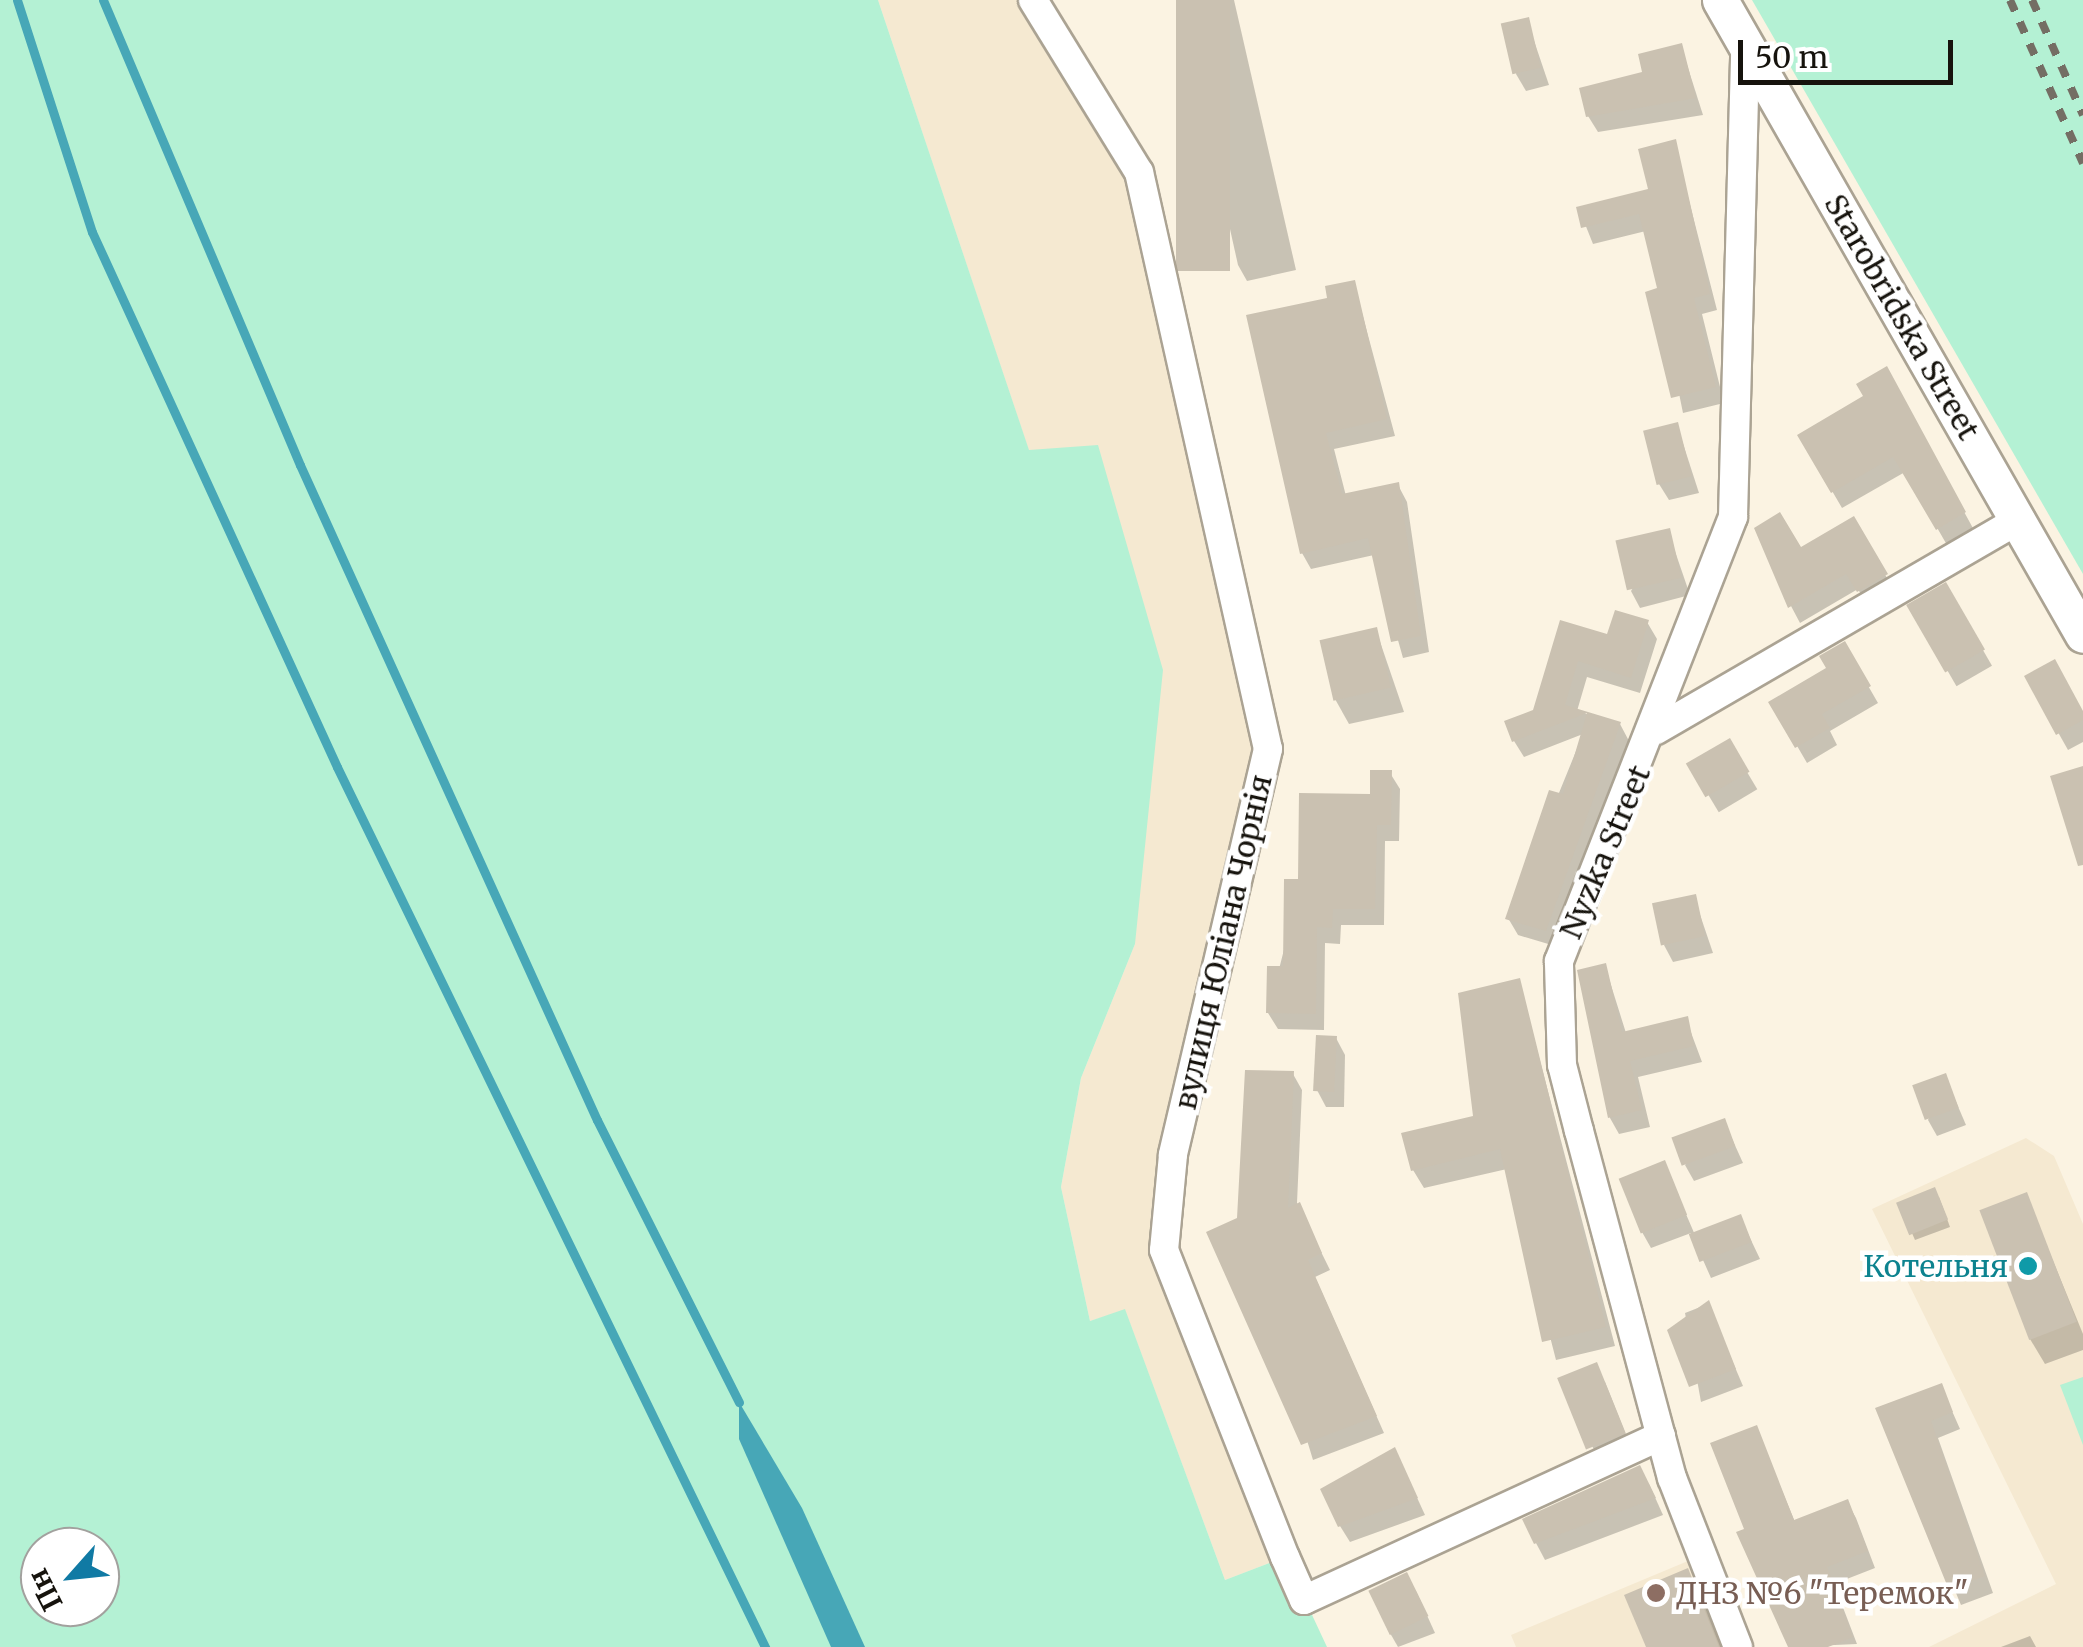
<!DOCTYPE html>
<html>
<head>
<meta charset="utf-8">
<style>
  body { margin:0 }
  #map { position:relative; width:2083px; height:1647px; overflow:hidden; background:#fbf3e2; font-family:Merriweather,serif }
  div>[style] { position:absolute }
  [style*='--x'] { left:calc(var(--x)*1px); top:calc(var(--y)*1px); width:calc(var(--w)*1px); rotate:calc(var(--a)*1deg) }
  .built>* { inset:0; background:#f5e9d1 }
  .green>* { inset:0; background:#b4f1d4 }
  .water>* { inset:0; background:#47a7b7 }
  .shadow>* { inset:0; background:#0003; transform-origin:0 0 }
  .stream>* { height:9px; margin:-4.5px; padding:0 4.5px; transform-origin:4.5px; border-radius:4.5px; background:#47a7b7 }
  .building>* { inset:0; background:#cac1b1; transform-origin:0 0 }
  .roads { filter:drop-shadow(2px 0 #aba393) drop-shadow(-2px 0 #aba393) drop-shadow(0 2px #aba393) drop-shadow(0 -2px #aba393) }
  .minor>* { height:28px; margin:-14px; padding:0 14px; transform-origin:14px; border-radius:14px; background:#fff }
  .tertiary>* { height:35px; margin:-17.5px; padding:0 17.5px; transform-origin:17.5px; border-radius:17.5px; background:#fff }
  .rail>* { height:8px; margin-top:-4px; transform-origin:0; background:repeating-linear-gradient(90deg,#746e64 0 12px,transparent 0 24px) }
  .dots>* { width:28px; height:28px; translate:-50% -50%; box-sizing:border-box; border:5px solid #fff; border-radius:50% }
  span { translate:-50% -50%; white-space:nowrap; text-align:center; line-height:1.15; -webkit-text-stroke:9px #fff; paint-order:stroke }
  .street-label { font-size:30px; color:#16130d }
  .culture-label { font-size:30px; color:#0d838f }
  .right { translate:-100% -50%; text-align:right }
  .education-label { font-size:30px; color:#785e54 }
  .left { translate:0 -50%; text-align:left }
  .north { position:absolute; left:20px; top:1527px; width:100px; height:100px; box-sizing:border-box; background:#fff; border:2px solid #a2a19e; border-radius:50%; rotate:243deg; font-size:28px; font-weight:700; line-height:40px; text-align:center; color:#16130d }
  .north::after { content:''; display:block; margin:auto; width:35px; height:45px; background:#107aa4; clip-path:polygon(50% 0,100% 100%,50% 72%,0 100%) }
  .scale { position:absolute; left:1738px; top:40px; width:215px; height:45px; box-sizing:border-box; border:5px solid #16130d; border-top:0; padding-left:12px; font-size:30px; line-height:35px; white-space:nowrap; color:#16130d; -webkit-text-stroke:8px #fff; paint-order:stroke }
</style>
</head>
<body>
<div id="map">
  <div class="built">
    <i style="clip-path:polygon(878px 0,1031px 0,1139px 172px,1268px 749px,1164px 1250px,1285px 1557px,1225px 1580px,1125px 1310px,1090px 1321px,1061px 1187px,1081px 1078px,1135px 944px,1029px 451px)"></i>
    <i style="clip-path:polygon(2026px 1138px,2054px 1156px,2083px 1224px,2083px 1647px,1929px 1647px,2056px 1584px,1872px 1209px)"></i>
    <i style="clip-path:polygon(1688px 1561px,1724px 1647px,1516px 1647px,1511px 1635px)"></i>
  </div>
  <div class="green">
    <i style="clip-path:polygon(evenodd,0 0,878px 0,1029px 450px,1098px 445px,1163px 670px,1135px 944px,1081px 1078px,1061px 1187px,1090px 1321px,1125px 1309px,1225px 1580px,1285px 1557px,1327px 1647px,0 1647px,0 0,40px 1547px,100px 1547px,100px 1607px,40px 1607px,40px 1547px)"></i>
    <i style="clip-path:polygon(1752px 0,2083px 0,2083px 574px)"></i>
    <i style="clip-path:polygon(2083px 1377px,2083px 1445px,2060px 1385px)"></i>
  </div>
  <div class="water">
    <i style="clip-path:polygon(739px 1402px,802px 1508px,865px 1647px,831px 1647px,739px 1439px)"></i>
  </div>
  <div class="shadow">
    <i style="clip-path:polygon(1179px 0,1234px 0,1296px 270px,1247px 281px,1238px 265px)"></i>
    <i style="clip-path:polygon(1527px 20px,1549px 85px,1526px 91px,1516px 74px)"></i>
    <i style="clip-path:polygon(1681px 46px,1703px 115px,1598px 132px,1588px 116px)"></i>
    <i style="clip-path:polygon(1674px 142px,1717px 310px,1702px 314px,1724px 403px,1683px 413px,1646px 231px,1593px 244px,1579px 209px,1651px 191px)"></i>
    <i style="clip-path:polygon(1354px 283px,1395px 436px,1334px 449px,1346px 496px,1398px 485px,1407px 502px,1429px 652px,1403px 658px,1374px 555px,1311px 569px,1302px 553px,1330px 299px)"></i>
    <i style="clip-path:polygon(1886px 369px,1974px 530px,1947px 545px,1905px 472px,1842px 508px,1800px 436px,1867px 397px)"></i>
    <i style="clip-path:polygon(1677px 425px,1699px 493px,1669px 500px,1659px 484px)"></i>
    <i style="clip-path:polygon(1853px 519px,1895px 592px,1868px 607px,1858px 589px,1800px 623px,1791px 606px,1800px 551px)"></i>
    <i style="clip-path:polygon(1668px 531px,1690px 595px,1640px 608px,1631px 591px)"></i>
    <i style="left:1946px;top:586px;width:92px;height:41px;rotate:60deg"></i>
    <i style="clip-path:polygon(1647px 622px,1657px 639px,1640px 693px,1587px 677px,1577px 711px,1620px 724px,1629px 741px,1555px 946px,1518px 935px,1508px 918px,1583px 734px,1524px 757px,1514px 741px,1535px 712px,1562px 623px,1609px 638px)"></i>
    <i style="clip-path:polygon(1376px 630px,1404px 712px,1349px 724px,1335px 699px)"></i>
    <i style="clip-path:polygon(1844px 644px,1878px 703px,1830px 731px,1837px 745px,1807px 763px,1772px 703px,1830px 669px)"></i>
    <i style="clip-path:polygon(2027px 677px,2083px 715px,2083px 742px,2068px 750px)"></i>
    <i style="left:1729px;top:742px;width:55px;height:45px;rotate:59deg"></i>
    <i style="clip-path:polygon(1390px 773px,1400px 789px,1399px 841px,1385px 841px,1384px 925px,1341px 925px,1340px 944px,1325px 943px,1324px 1030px,1278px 1029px,1268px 1013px,1301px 882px)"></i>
    <i style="clip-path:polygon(1694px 897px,1713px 953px,1673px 962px,1664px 945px)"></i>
    <i style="clip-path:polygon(1605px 966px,1626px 1033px,1686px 1019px,1702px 1062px,1638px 1077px,1650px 1127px,1619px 1134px,1610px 1118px)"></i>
    <i style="clip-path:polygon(1519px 981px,1615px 1346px,1556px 1360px,1507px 1169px,1424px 1188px,1413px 1170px,1475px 1117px)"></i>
    <i style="clip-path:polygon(1336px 1038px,1345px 1055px,1344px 1107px,1326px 1107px,1317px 1090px)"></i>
    <i style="clip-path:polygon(1293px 1074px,1302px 1090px,1297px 1203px,1330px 1270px,1315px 1277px,1384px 1433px,1313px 1460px,1240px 1220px)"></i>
    <i style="clip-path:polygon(1945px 1076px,1966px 1125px,1937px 1136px,1928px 1120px)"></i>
    <i style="clip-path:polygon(1724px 1121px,1743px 1163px,1694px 1181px,1685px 1165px)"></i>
    <i style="clip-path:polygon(1664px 1163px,1695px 1235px,1740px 1217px,1760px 1259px,1711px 1278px,1691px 1233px,1651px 1248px,1642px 1232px)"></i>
    <i style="clip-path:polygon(2026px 1195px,2083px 1334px,2083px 1350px,2045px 1364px,2030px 1339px)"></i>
    <i style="clip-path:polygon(1939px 1197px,1950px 1227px,1915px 1240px,1899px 1203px)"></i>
    <i style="clip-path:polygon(1708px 1304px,1743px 1386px,1701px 1402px,1685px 1313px)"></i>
    <i style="clip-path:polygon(1561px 1382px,1605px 1382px,1630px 1445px,1601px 1464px)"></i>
    <i style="clip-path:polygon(1941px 1386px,1960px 1429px,1938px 1438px,1993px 1593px,1961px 1605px,1879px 1410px)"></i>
    <i style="clip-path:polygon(1756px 1428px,1795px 1522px,1847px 1502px,1856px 1518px,1875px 1568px,1834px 1584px,1857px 1644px,1791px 1647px,1747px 1531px)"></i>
    <i style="clip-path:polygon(1403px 1467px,1425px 1515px,1350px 1542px,1340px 1526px)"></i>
    <i style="clip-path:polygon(1649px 1484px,1663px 1515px,1545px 1560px,1536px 1543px)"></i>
    <i style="clip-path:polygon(1687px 1571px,1724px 1647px,1648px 1647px)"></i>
    <i style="clip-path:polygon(1416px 1591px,1435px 1633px,1398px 1647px,1390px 1633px)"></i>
    <i style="clip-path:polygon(2030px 1636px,2036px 1647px,2001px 1647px)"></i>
  </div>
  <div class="stream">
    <i style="--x:17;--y:0;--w:244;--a:72.1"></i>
    <i style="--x:92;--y:232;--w:588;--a:65.39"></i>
    <i style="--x:337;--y:767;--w:979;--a:64.06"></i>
    <i style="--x:103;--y:0;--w:505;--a:67.04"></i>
    <i style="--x:300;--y:465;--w:719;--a:65.61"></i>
    <i style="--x:597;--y:1120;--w:316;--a:63.3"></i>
  </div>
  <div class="building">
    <i style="left:1176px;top:0;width:54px;height:271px"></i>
    <i style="left:1529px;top:17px;width:52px;height:29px;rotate:77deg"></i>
    <i style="clip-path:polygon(1682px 43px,1696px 98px,1586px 117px,1579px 88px,1642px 72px,1638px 54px)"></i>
    <i style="clip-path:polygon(1676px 139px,1710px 294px,1694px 298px,1716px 387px,1671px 398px,1645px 292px,1657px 288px,1639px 214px,1581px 228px,1576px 207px,1648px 189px,1638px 149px)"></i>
    <i style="clip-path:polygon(1355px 280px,1387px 419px,1326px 433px,1342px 494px,1399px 482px,1421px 636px,1391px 642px,1368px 538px,1300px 554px,1246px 315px,1327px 298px,1325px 286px)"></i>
    <i style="clip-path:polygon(1887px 366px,1966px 512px,1936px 530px,1893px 457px,1831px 493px,1797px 435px,1863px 396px,1856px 384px)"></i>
    <i style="left:1678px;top:422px;width:56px;height:36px;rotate:76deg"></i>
    <i style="clip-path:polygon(1780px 512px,1801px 547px,1854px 516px,1888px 574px,1857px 592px,1846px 574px,1788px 608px,1754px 528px)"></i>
    <i style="left:1670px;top:528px;width:51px;height:56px;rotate:77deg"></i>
    <i style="left:1946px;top:582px;width:78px;height:46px;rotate:60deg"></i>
    <i style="clip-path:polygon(1615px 610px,1649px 620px,1631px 678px,1578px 661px,1565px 705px,1621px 722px,1546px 931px,1505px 919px,1549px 790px,1563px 794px,1587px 713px,1512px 742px,1504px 721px,1533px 710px,1560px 620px,1607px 634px)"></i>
    <i style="left:1377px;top:627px;width:62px;height:59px;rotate:77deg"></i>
    <i style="clip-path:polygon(1845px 641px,1871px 686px,1822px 714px,1830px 728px,1795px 748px,1768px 702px,1826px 668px,1819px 656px)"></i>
    <i style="clip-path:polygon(2055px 659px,2083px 711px,2083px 720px,2056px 735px,2024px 676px)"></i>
    <i style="left:1730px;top:738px;width:39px;height:51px;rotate:60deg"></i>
    <i style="clip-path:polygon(2083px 766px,2083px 865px,2078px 866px,2050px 776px)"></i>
    <i style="clip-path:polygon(1370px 770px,1392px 770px,1391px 825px,1377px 825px,1375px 909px,1333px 909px,1332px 928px,1317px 927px,1316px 1014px,1266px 1013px,1267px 966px,1283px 966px,1284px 879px,1298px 879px,1299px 793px,1370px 794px)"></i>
    <i style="left:1696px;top:894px;width:43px;height:45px;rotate:78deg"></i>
    <i style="clip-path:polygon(1606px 963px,1622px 1032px,1688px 1016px,1694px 1046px,1630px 1061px,1642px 1110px,1608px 1118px,1577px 970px)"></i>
    <i style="clip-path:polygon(1520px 978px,1606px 1327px,1542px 1342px,1500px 1149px,1411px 1171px,1401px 1133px,1473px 1116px,1458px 993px)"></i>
    <i style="left:1316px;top:1035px;width:21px;height:56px;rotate:3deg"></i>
    <i style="clip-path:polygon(1245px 1070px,1294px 1071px,1288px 1208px,1300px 1202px,1322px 1253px,1308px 1260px,1377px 1416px,1301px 1445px,1206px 1232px,1237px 1218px)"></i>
    <i style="left:1946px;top:1073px;width:37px;height:36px;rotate:70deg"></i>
    <i style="left:1725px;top:1118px;width:30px;height:57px;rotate:70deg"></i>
    <i style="left:1665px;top:1160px;width:59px;height:50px;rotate:68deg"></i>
    <i style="left:1935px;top:1187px;width:35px;height:42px;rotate:68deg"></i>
    <i style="left:2027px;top:1192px;width:139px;height:51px;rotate:69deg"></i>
    <i style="left:1741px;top:1214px;width:30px;height:56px;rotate:69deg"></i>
    <i style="clip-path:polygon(1709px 1300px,1736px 1369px,1689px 1387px,1667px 1330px)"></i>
    <i style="left:1597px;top:1362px;width:77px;height:43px;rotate:68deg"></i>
    <i style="clip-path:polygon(1942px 1383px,1953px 1412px,1931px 1421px,1985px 1576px,1949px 1590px,1875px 1408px)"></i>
    <i style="clip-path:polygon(1757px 1425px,1794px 1520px,1848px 1499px,1868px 1551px,1827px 1567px,1853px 1637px,1828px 1647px,1788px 1647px,1736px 1532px,1744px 1529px,1710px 1443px)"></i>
    <i style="clip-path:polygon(1395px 1447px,1418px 1498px,1338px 1527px,1320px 1489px)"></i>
    <i style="clip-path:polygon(1640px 1465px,1656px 1498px,1534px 1544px,1522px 1519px)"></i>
    <i style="clip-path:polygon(1688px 1568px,1719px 1647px,1646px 1647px,1624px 1595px)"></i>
    <i style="left:1407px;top:1572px;width:49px;height:43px;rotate:64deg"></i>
  </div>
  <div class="roads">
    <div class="minor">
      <i style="--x:1033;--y:0;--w:202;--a:58.4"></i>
      <i style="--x:1139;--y:172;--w:591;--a:77.4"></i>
      <i style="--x:1268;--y:749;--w:417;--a:103.2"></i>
      <i style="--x:1173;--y:1155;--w:95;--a:95.4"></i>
      <i style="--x:1164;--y:1250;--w:330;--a:68.5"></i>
      <i style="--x:1285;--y:1557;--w:47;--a:66.2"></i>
      <i style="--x:1304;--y:1600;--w:393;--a:-24.7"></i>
      <i style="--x:1656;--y:730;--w:421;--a:-30.1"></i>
      <i style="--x:1738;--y:1647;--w:181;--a:-111.3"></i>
      <i style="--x:1672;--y:1478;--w:359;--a:-105"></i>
      <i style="--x:1579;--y:1131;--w:68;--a:-104.4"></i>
      <i style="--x:1562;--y:1065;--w:104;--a:-91.7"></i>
      <i style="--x:1559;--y:961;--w:477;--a:-68.6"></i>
      <i style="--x:1733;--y:517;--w:471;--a:-88.5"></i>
    </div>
    <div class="tertiary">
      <i style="--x:1720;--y:0;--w:731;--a:60.25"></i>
    </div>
  </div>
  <div class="rail">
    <i style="--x:2010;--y:0;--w:179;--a:65.9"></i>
    <i style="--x:2032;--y:0;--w:126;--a:66.1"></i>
  </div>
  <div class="dots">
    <i style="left:2028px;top:1266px;background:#0f9aa8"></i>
    <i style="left:1656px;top:1593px;background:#8d6e63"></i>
  </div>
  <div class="street-label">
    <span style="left:1902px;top:317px;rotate:60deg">Starobridska Street</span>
    <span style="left:1605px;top:852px;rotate:-67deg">Nyzka Street</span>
    <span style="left:1223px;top:942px;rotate:-77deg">вулиця Юліана Чорнія</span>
  </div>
  <div class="culture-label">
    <span class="right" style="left:2008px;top:1266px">Котельня</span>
  </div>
  <div class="education-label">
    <span class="left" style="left:1676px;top:1593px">ДНЗ №6 "Теремок"</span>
  </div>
  <div class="north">Пн</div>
  <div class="scale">50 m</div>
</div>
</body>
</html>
